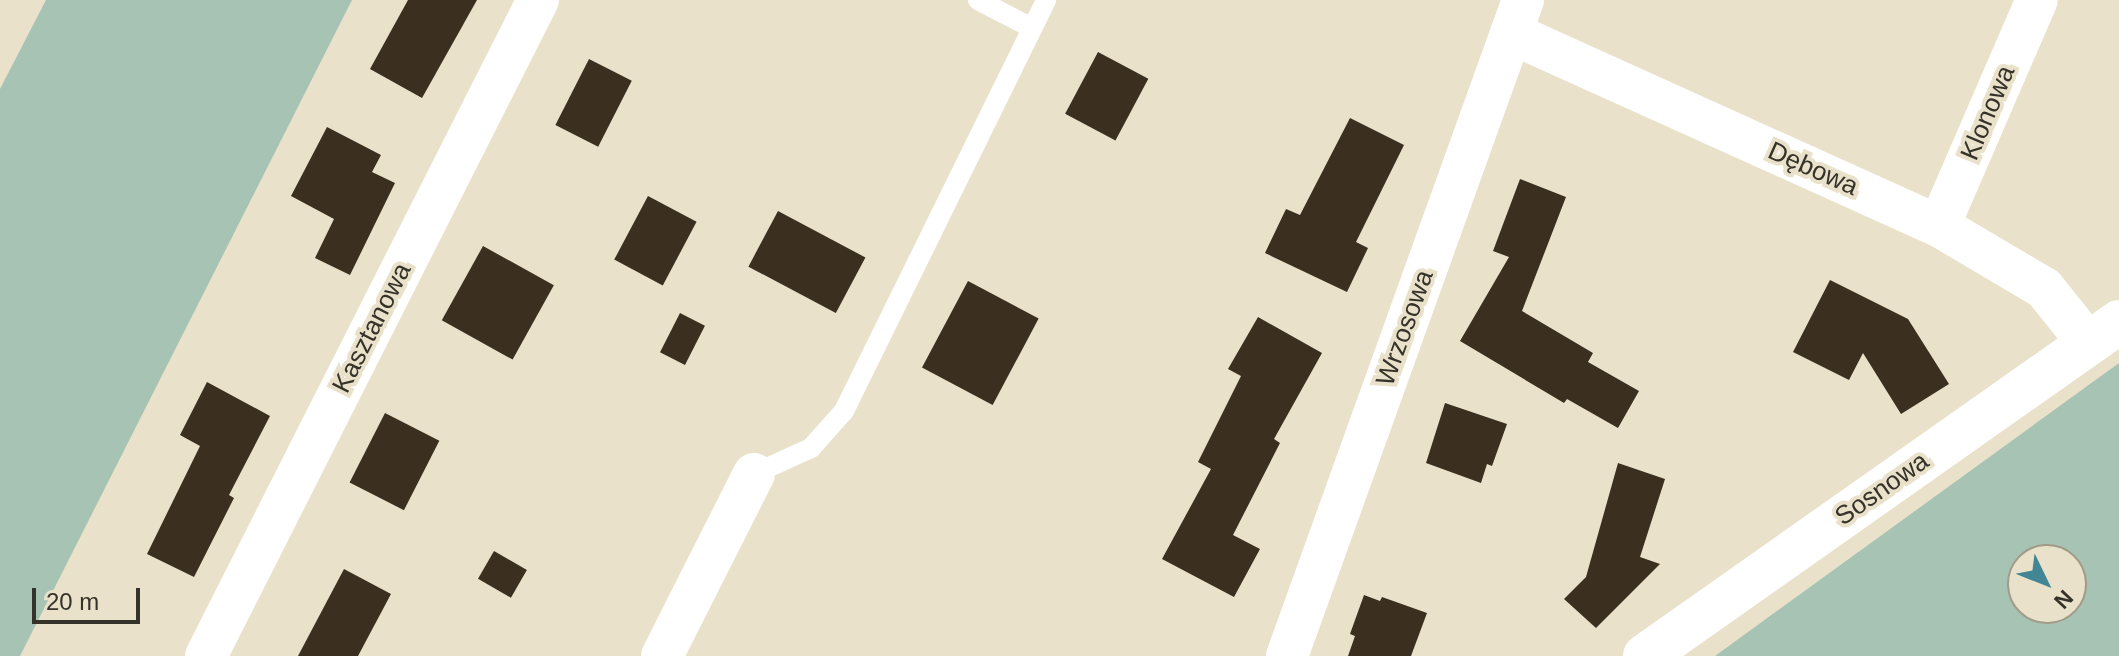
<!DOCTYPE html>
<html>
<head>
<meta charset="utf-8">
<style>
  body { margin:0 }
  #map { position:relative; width:2119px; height:656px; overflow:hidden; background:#e9e1ca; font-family:Arial,sans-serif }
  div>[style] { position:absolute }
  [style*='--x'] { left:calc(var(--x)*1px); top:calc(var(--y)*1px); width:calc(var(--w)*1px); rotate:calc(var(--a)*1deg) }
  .green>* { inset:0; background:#a7c3b3 }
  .building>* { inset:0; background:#3b2f20; transform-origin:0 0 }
  .service>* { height:20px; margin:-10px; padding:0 10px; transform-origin:10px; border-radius:10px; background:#fff }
  .minor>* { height:42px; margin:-21px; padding:0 21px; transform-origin:21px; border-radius:21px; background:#fff }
  .tertiary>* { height:44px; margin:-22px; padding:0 22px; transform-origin:22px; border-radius:22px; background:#fff }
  span { translate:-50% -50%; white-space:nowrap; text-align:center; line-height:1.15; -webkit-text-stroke:8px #e9e1ca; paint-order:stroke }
  .street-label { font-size:26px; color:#353229 }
  .north { position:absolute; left:2007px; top:544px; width:80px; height:80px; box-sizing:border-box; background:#e9e1ca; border:2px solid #a19b8a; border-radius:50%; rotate:133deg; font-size:22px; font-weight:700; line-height:32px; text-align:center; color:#353229 }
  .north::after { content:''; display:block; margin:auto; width:28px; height:36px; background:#428595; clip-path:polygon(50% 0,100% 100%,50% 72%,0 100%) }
  .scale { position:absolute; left:32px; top:588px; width:108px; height:36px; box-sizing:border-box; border:4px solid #353229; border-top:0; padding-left:10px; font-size:24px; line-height:28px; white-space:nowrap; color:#353229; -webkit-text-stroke:6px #e9e1ca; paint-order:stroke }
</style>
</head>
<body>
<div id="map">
  <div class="green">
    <i style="clip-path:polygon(46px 0,352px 0,20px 656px,0 656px,0 89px)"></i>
    <i style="clip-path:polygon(evenodd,2119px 363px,2119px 656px,1715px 656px,2119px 363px,2071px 560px,2071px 608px,2023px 608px,2023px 560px,2071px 560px)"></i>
  </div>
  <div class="building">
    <i style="clip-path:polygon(408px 0,477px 0,422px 98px,370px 69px)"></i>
    <i style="left:1098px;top:52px;width:57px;height:70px;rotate:28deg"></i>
    <i style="left:589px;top:59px;width:48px;height:74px;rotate:27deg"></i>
    <i style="clip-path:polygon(1350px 118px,1404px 145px,1356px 242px,1368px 248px,1347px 292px,1265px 253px,1286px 209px,1300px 215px)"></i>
    <i style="clip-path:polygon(327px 127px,381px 155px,372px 172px,395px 183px,350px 275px,315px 258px,334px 219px,291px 196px)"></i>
    <i style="clip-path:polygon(1520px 179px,1566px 197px,1522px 311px,1593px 353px,1588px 362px,1639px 391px,1618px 428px,1567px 399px,1564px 403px,1460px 341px,1509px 257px,1493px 251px)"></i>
    <i style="left:648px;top:196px;width:55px;height:72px;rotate:28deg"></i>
    <i style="left:778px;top:211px;width:99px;height:63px;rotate:28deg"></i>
    <i style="left:483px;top:246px;width:81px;height:85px;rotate:29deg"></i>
    <i style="clip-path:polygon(1830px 280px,1908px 319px,1949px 384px,1901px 414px,1863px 353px,1849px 380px,1793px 352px)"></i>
    <i style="left:968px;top:281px;width:80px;height:98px;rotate:28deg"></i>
    <i style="left:680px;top:313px;width:28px;height:44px;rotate:27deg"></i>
    <i style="clip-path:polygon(1258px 317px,1322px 353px,1274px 439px,1280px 443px,1233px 535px,1260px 549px,1234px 597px,1162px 559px,1211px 469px,1198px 462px,1241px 376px,1228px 369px)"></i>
    <i style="clip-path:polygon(207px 382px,270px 416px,229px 495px,234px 498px,194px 577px,147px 554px,200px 446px,180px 435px)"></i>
    <i style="clip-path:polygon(1445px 403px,1507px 424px,1492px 466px,1487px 464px,1481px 483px,1426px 463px)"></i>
    <i style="left:385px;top:413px;width:61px;height:78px;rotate:27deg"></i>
    <i style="clip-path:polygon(1618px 463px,1665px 479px,1640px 557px,1660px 564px,1596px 628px,1564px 599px,1586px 577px)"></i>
    <i style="left:494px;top:551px;width:38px;height:32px;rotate:30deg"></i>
    <i style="clip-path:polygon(344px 569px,391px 594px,358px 656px,298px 656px)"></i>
    <i style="clip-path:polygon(1364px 595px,1380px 601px,1382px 597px,1427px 613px,1411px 656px,1348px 656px,1355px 636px,1350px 634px)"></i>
  </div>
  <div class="service">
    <i style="--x:978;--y:0;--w:61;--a:27.4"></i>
    <i style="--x:754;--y:474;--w:63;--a:-24.5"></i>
    <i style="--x:811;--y:448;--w:50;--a:-48.3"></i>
    <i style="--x:844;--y:411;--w:458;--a:-63.8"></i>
  </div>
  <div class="minor">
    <i style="--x:1511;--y:33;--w:470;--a:24.3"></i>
    <i style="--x:1939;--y:226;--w:122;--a:30.6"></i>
    <i style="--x:2044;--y:288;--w:70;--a:51.3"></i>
    <i style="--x:1939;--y:226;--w:246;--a:-66.6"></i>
    <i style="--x:206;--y:656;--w:735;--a:-63.16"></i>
    <i style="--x:662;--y:656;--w:204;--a:-63.2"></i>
    <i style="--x:1287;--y:656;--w:697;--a:-70.21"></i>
  </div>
  <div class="tertiary">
    <i style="--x:1645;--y:656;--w:580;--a:-35.17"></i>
  </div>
  <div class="street-label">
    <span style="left:1988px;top:113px;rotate:-67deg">Klonowa</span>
    <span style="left:1813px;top:169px;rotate:24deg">Dębowa</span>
    <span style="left:372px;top:328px;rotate:-63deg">Kasztanowa</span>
    <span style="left:1405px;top:328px;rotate:-70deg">Wrzosowa</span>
    <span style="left:1882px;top:489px;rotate:-35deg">Sosnowa</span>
  </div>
  <div class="north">N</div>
  <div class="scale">20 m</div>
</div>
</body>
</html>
